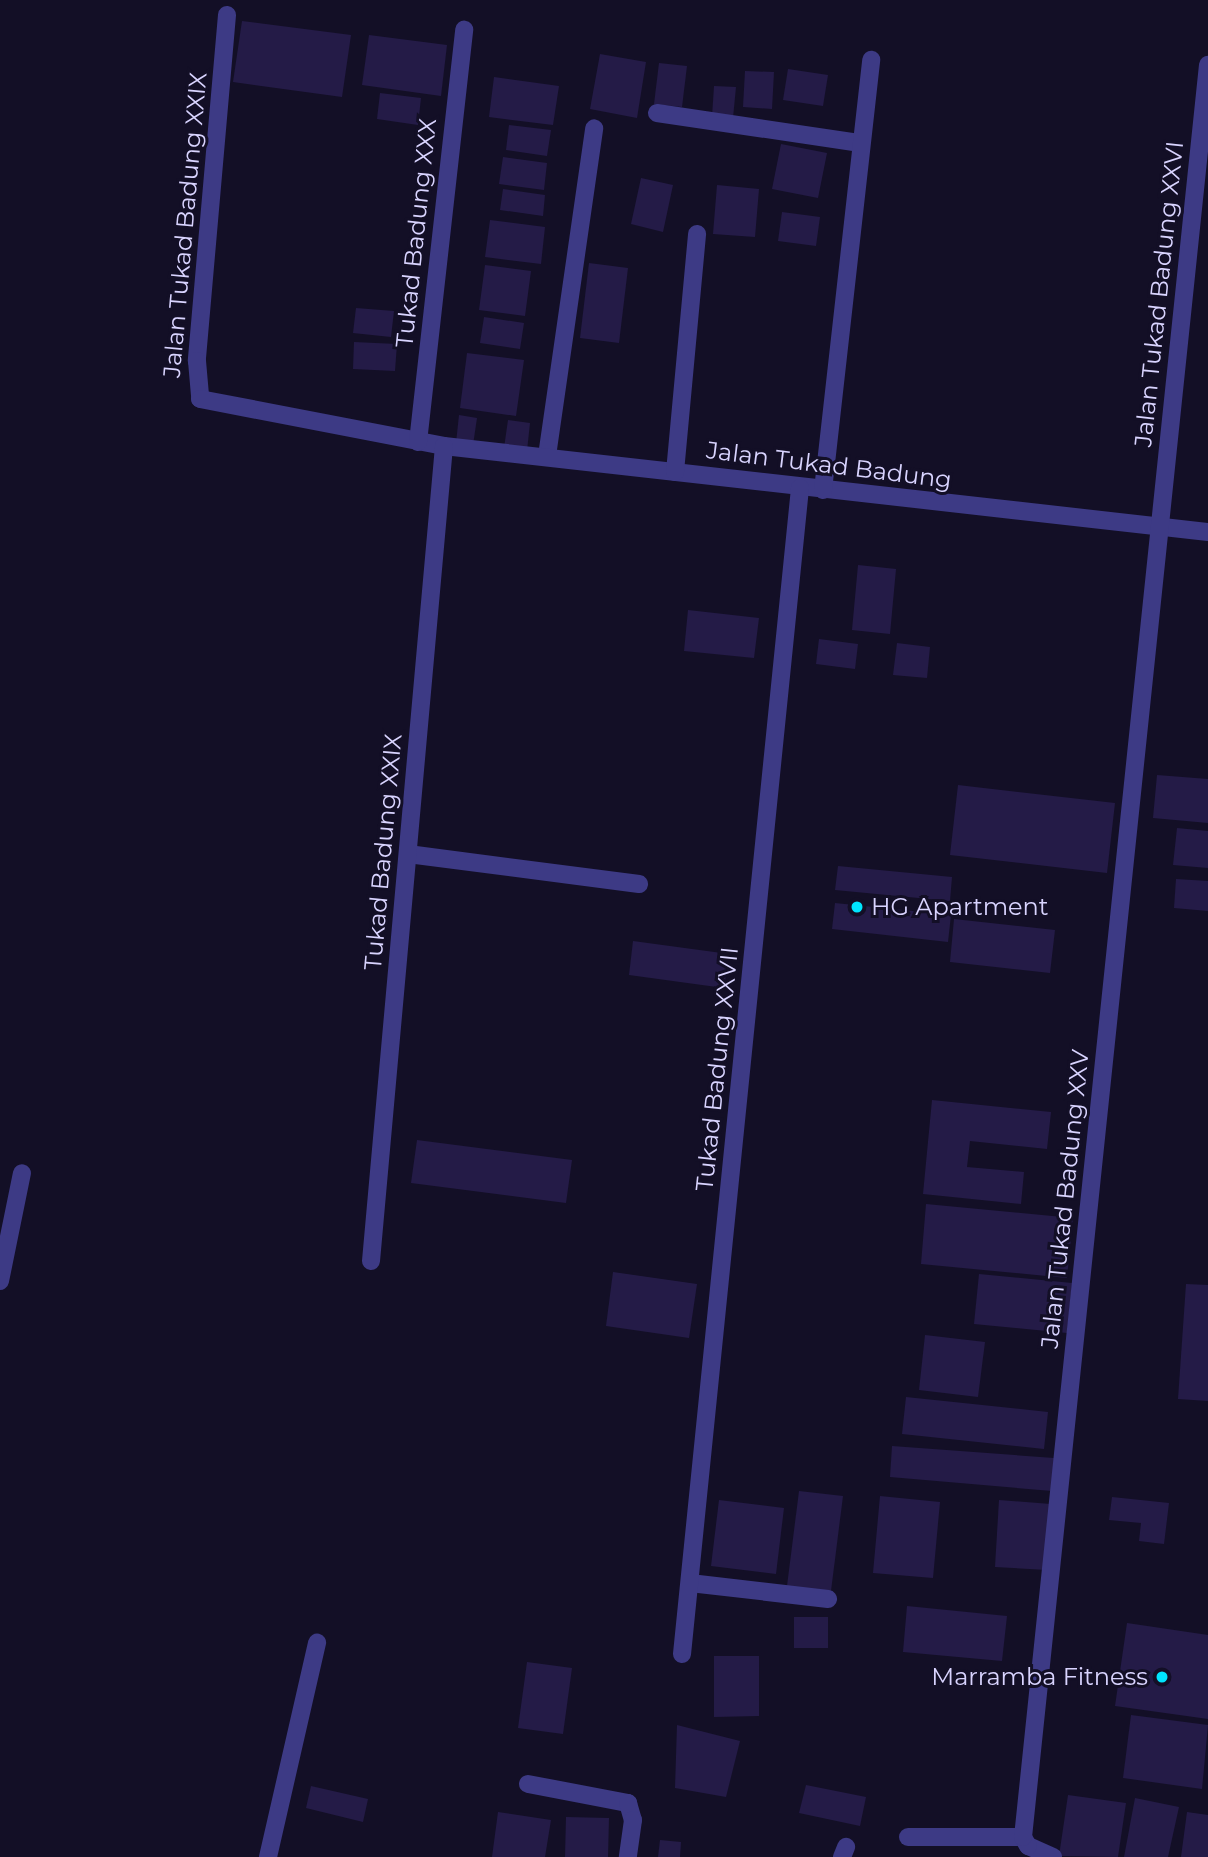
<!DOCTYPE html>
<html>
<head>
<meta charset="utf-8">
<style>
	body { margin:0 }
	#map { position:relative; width:1208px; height:1857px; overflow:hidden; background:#130f26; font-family:Montserrat,sans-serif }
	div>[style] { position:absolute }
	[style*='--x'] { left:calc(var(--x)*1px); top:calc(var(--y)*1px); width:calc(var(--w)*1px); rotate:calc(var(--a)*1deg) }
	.building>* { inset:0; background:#241b47 }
	.service>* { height:18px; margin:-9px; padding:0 9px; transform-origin:9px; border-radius:9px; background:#3d3a85 }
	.minor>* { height:18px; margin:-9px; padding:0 9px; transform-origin:9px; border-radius:9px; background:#3d3a85 }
	.dots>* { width:19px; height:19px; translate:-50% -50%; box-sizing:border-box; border:4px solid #130f26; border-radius:50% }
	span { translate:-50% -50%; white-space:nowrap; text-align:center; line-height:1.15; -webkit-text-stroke:6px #130f26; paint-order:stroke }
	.street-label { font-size:24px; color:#d9d4ff }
	.poi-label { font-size:24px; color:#d9d4ff }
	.left { translate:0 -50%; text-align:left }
	.right { translate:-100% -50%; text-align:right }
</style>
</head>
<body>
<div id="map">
	<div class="building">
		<i style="clip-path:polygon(242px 21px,351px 35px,342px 97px,233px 82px)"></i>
		<i style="clip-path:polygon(369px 35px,447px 45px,441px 96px,362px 85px)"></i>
		<i style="clip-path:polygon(600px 54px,646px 62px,637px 118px,590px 109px)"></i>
		<i style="clip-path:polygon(659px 63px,687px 66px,682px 107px,654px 104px)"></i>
		<i style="clip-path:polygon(788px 69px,828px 75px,823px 106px,783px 100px)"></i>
		<i style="clip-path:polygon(745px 71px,774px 72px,772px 109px,743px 107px)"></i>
		<i style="clip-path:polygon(494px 77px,559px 86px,553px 125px,489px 117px)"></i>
		<i style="clip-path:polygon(714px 86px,736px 87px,733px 118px,712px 117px)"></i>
		<i style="clip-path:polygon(380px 93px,421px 98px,418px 125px,377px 119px)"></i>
		<i style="clip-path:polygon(509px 125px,551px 130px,547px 156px,506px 150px)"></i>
		<i style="clip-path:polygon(781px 144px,827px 153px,818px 198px,772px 189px)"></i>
		<i style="clip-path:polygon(503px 157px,547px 163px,544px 190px,499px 184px)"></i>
		<i style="clip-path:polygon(641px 178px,673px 185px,663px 232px,631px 224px)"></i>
		<i style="clip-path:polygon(717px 185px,759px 189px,755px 237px,713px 234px)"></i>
		<i style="clip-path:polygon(503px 189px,545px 195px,543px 216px,500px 210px)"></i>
		<i style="clip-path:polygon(782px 212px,820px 217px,816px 246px,778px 241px)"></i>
		<i style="clip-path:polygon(490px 220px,545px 227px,541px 264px,485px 257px)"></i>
		<i style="clip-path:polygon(589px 263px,628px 268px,619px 343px,580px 338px)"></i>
		<i style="clip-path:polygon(485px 265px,531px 271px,525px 316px,479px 310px)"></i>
		<i style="clip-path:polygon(356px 308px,394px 311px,391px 337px,353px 333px)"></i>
		<i style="clip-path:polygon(484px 317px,524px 323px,520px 349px,480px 343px)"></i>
		<i style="clip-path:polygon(354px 342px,397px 344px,395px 371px,353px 369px)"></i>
		<i style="clip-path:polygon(467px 353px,524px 360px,516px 416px,460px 408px)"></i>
		<i style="clip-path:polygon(459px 415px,477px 418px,473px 445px,456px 443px)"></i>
		<i style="clip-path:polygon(508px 420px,530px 423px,527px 451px,504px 448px)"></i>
		<i style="clip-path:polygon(858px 565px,896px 569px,890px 634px,852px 630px)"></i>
		<i style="clip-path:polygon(688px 610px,759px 618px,754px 658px,684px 651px)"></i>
		<i style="clip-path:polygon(819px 639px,858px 644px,855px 669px,816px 664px)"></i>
		<i style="clip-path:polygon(897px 643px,930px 647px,927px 678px,893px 675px)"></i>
		<i style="clip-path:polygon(1157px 775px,1208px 779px,1208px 823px,1153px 818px)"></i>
		<i style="clip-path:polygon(958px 785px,1115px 803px,1107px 873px,950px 855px)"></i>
		<i style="clip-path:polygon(1177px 828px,1208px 831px,1208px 868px,1173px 865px)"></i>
		<i style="clip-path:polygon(838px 866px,952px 877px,950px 901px,835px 890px)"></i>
		<i style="clip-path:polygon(1176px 879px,1208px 881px,1208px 911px,1174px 908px)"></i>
		<i style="clip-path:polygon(835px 903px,951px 915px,948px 942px,832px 929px)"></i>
		<i style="clip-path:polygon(954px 919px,1055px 930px,1050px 973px,950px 962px)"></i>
		<i style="clip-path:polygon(633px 941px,729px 954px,724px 988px,629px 975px)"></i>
		<i style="clip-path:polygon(932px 1100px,1051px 1112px,1047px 1149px,970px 1141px,967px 1167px,1024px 1172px,1021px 1204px,923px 1194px)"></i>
		<i style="clip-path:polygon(417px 1140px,572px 1160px,566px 1203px,411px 1183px)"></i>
		<i style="clip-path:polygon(926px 1204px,1073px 1218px,1067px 1278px,921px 1264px)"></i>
		<i style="clip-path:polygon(613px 1272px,697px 1284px,689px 1338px,606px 1326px)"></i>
		<i style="clip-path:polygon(979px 1274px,1072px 1283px,1067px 1333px,974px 1324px)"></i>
		<i style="clip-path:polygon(1186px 1284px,1208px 1285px,1208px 1401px,1178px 1399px)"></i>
		<i style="clip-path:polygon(925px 1335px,985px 1342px,978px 1397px,919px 1390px)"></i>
		<i style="clip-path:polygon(906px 1397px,1048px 1412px,1044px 1449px,902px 1434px)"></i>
		<i style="clip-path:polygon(892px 1446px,1054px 1458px,1052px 1491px,890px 1477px)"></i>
		<i style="clip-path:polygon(799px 1491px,843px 1496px,831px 1591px,787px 1586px)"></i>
		<i style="clip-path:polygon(880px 1496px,940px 1502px,933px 1578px,873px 1573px)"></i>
		<i style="clip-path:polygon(1112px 1497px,1169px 1503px,1164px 1544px,1139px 1541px,1141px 1523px,1109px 1520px)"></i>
		<i style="clip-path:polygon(719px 1500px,784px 1508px,776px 1574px,711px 1566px)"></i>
		<i style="clip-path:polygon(999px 1500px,1051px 1504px,1047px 1570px,995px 1567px)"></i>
		<i style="clip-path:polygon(907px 1606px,1007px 1616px,1002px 1661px,903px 1652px)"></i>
		<i style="clip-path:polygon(794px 1617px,828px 1617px,828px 1648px,794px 1648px)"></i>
		<i style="clip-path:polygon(1127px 1623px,1208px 1635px,1208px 1719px,1115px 1706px)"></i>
		<i style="clip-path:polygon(714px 1656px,759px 1656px,759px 1716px,714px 1717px)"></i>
		<i style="clip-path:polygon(527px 1662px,572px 1668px,563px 1734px,518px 1728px)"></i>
		<i style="clip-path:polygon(1131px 1715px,1208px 1725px,1202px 1789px,1123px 1778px)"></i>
		<i style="clip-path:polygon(677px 1725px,740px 1741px,726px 1797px,675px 1788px)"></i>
		<i style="clip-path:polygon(806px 1785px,866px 1797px,860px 1826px,799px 1813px)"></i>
		<i style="clip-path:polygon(311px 1786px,368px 1799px,363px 1822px,306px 1808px)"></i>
		<i style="clip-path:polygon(1068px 1795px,1126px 1803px,1118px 1857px,1059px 1856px)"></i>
		<i style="clip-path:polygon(1135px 1798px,1179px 1807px,1168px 1857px,1124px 1857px)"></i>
		<i style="clip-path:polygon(498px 1812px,551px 1820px,545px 1857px,492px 1857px)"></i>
		<i style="clip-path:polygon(1187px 1812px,1208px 1815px,1208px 1857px,1181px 1857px)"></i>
		<i style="clip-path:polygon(566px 1817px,609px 1818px,608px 1857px,565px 1857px)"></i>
		<i style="clip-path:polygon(660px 1840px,681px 1842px,680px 1857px,658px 1857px)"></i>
	</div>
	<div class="service">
		<i style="--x:547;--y:456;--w:331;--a:-81.8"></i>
		<i style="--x:908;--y:1837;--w:115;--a:0"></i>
	</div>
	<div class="minor">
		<i style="--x:227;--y:15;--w:347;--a:95"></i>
		<i style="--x:197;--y:361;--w:38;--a:85"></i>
		<i style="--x:200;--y:399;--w:248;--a:10.9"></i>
		<i style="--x:444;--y:446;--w:769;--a:6.42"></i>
		<i style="--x:657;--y:113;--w:204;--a:8.4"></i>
		<i style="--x:418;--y:442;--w:415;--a:-83.6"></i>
		<i style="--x:675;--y:472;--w:239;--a:-84.7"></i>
		<i style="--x:823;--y:490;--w:433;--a:-83.6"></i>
		<i style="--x:408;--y:854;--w:233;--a:7.4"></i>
		<i style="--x:371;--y:1261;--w:818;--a:-84.88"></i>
		<i style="--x:0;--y:1281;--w:110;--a:-78.5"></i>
		<i style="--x:690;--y:1583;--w:139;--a:6.6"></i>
		<i style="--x:682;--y:1654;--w:1172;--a:-84.22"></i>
		<i style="--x:528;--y:1784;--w:102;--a:10.8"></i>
		<i style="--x:628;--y:1803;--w:18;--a:74"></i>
		<i style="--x:633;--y:1820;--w:37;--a:98"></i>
		<i style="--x:268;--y:1857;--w:220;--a:-77.1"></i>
		<i style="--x:842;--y:1857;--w:11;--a:-68"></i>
		<i style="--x:1053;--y:1857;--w:27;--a:-156"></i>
		<i style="--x:1028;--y:1846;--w:10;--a:-119"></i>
		<i style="--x:1023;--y:1837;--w:1782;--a:-84.04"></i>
	</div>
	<div class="dots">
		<i style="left:857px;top:907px;background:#00e5ff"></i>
		<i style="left:1162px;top:1677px;background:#00e5ff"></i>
	</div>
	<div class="street-label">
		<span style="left:185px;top:225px;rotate:-85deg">Jalan Tukad Badung XXIX</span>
		<span style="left:416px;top:233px;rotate:-84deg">Tukad Badung XXX</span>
		<span style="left:1159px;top:294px;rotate:-84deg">Jalan Tukad Badung XXVI</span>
		<span style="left:829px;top:465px;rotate:7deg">Jalan Tukad Badung</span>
		<span style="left:383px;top:852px;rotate:-85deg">Tukad Badung XXIX</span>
		<span style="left:717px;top:1069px;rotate:-84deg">Tukad Badung XXVII</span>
		<span style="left:1065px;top:1199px;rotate:-84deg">Jalan Tukad Badung XXV</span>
	</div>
	<div class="poi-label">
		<span class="left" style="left:871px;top:907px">HG Apartment</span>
		<span class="right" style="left:1148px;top:1677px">Marramba Fitness</span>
	</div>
</div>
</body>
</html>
